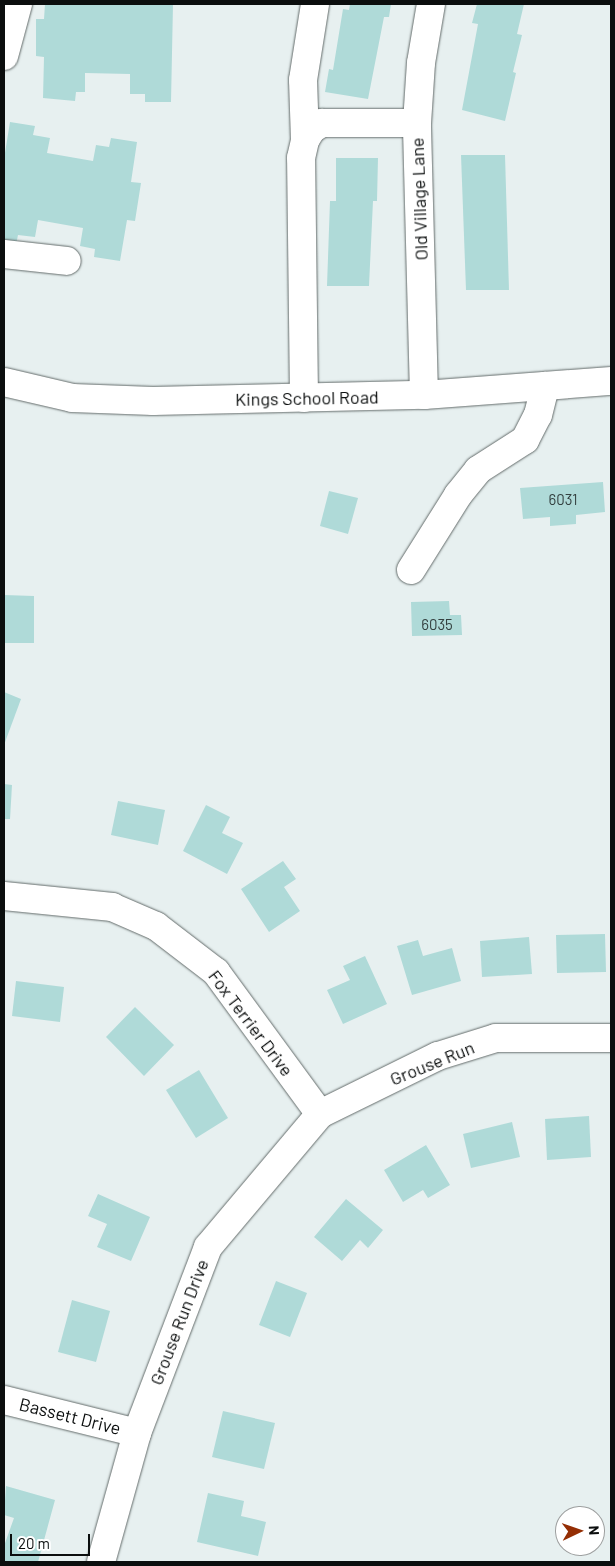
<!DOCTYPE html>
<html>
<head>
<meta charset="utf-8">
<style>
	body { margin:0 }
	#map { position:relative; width:615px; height:1566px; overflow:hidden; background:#e7f0f0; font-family:Barlow,sans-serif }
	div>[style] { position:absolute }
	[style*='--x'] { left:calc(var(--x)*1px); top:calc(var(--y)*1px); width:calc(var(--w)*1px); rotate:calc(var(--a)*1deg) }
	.building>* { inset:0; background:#afdad8 }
	.roads { filter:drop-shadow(0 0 1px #646c6b) drop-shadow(0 0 1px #646c6b) }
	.minor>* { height:28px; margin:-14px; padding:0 14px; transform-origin:14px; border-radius:14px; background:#fff }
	span { translate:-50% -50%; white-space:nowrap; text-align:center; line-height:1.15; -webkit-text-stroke:5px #fff; paint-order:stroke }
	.number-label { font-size:15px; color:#344140 }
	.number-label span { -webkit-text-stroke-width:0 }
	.street-label { font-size:18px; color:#0b0e0e }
	.frame { position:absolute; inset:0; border:5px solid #0b0e0e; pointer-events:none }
	.north { position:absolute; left:555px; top:1506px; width:50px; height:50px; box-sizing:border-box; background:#fff; border:1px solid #9d9f9f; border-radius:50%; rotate:87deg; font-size:14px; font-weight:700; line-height:20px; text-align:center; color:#0b0e0e }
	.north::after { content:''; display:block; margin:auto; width:18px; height:22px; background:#942e04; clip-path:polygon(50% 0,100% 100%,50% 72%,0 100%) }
	.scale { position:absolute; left:10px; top:1534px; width:80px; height:22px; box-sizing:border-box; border:2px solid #0b0e0e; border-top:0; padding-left:6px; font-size:15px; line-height:18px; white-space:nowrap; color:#0b0e0e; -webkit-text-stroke:4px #fff; paint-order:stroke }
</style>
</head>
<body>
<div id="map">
	<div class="building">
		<i style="clip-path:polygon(45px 4px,173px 4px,171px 102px,145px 102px,145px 94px,130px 94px,130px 74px,85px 73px,85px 92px,76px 92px,75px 101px,43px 98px,44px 57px,36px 56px,36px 19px,44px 19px)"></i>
		<i style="clip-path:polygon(350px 4px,391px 4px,389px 17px,384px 17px,368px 99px,325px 92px,329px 69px,333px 70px,343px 9px,349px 10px)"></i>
		<i style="clip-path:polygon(477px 4px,524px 4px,517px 34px,522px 35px,513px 72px,516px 73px,505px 121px,462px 110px,478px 24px,472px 23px)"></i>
		<i style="clip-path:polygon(10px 122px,35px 126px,33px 135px,50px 138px,47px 153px,93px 161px,96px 145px,109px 147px,111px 138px,137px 142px,131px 182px,141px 183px,135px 221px,127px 220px,120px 261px,94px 257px,95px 249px,80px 246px,83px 228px,38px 220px,35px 237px,18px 235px,16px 245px,4px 243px,4px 159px)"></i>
		<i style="clip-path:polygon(461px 155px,505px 155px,509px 290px,466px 290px)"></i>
		<i style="clip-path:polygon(336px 158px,378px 158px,377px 201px,373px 201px,369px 286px,327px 286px,330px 201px,336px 201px)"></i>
		<i style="clip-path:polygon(603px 482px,605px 512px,576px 515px,576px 524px,550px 526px,550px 517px,523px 519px,520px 488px)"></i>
		<i style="clip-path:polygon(329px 491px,358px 498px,348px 534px,320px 526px)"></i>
		<i style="clip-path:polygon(4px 595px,34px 596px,34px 643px,4px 643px)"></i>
		<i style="clip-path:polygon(449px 601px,450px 615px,461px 615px,462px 635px,412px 636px,411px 602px)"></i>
		<i style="clip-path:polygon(4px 692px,21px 699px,4px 745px)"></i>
		<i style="clip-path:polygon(4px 784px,12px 785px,10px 819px,4px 819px)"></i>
		<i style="clip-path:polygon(118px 801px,165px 810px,158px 845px,111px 835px)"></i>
		<i style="clip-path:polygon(206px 805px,230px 817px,222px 833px,243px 843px,227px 874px,183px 851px)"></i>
		<i style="clip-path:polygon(283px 861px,296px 879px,284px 887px,300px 911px,269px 932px,241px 889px)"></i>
		<i style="clip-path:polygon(605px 934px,606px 972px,557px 973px,556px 935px)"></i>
		<i style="clip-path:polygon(529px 937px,532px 974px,482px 977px,480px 941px)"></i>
		<i style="clip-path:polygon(418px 940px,423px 956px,452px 948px,461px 981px,412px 995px,397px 946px)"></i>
		<i style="clip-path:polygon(365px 956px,387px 1004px,343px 1024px,327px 990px,350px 980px,343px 966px)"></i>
		<i style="clip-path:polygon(16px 981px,64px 987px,60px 1022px,12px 1016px)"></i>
		<i style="clip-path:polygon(135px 1007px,174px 1045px,144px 1076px,106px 1037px)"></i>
		<i style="clip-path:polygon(199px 1070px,228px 1118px,196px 1138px,166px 1090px)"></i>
		<i style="clip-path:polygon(589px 1116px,591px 1157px,547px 1160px,545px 1119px)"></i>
		<i style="clip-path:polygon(512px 1122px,520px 1157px,471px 1168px,463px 1134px)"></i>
		<i style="clip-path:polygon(426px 1145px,450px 1185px,428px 1198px,423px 1190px,403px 1202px,384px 1170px)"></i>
		<i style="clip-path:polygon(98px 1194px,150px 1217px,131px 1261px,97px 1247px,107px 1224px,88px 1216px)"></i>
		<i style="clip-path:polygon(346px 1199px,383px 1230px,368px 1248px,360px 1240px,342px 1261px,314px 1237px)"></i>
		<i style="clip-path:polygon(276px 1281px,307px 1293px,290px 1337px,259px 1325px)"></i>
		<i style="clip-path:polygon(72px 1300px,110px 1311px,96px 1362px,58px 1352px)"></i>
		<i style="clip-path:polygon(223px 1411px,275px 1423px,264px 1469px,212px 1457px)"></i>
		<i style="clip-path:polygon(6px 1486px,55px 1500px,38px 1562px,4px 1562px,4px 1546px,14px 1518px,4px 1515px)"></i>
		<i style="clip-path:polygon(208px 1493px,244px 1501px,241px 1516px,266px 1522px,258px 1556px,197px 1542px)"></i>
	</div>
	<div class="roads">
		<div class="minor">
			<i style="--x:4;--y:56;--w:54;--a:-74.9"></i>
			<i style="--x:305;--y:140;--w:60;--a:-91.9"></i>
			<i style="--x:303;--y:80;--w:77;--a:-81"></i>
			<i style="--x:4;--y:254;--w:63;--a:6.3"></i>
			<i style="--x:4;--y:382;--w:70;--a:13.2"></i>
			<i style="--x:72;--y:398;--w:81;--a:2.1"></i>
			<i style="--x:153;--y:401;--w:271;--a:-1.3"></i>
			<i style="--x:424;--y:395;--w:188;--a:-4.3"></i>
			<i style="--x:424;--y:395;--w:272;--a:-91.5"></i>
			<i style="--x:417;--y:123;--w:60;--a:-86.2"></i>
			<i style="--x:421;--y:63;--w:60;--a:-80.4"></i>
			<i style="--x:304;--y:398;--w:240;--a:-90.7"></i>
			<i style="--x:301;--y:158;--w:18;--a:-77"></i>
			<i style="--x:305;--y:140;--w:13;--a:-58"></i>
			<i style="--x:312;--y:129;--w:12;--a:-31"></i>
			<i style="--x:322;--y:123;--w:95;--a:0"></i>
			<i style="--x:411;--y:570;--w:89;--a:-57.9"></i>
			<i style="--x:458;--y:495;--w:32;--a:-51"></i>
			<i style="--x:478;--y:470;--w:56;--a:-32.6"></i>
			<i style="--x:525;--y:440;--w:28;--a:-63"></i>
			<i style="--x:538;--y:415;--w:30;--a:-76"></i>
			<i style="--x:4;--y:896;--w:109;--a:5.8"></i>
			<i style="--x:112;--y:907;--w:48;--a:23.4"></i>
			<i style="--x:156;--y:926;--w:76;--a:37.5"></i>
			<i style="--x:216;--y:972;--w:176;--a:53.8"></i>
			<i style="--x:4;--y:1400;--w:137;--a:13.9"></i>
			<i style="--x:101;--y:1562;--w:134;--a:-74.4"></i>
			<i style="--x:137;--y:1433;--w:199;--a:-69.1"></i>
			<i style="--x:208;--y:1247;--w:174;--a:-49.9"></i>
			<i style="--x:320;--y:1114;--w:131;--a:-26.2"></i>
			<i style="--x:438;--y:1056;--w:61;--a:-17.2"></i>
			<i style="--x:496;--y:1038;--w:115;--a:0"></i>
		</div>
	</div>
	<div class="number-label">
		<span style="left:563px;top:500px">6031</span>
		<span style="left:437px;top:625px">6035</span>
	</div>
	<div class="street-label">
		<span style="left:419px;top:199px;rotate:-92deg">Old Village Lane</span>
		<span style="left:307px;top:398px;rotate:-1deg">Kings School Road</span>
		<span style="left:251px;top:1023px;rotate:53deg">Fox Terrier Drive</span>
		<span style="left:432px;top:1063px;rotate:-22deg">Grouse Run</span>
		<span style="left:179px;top:1322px;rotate:-69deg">Grouse Run Drive</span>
		<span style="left:70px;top:1416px;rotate:14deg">Bassett Drive</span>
	</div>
	<div class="frame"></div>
	<div class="north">N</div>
	<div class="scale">20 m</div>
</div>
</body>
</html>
